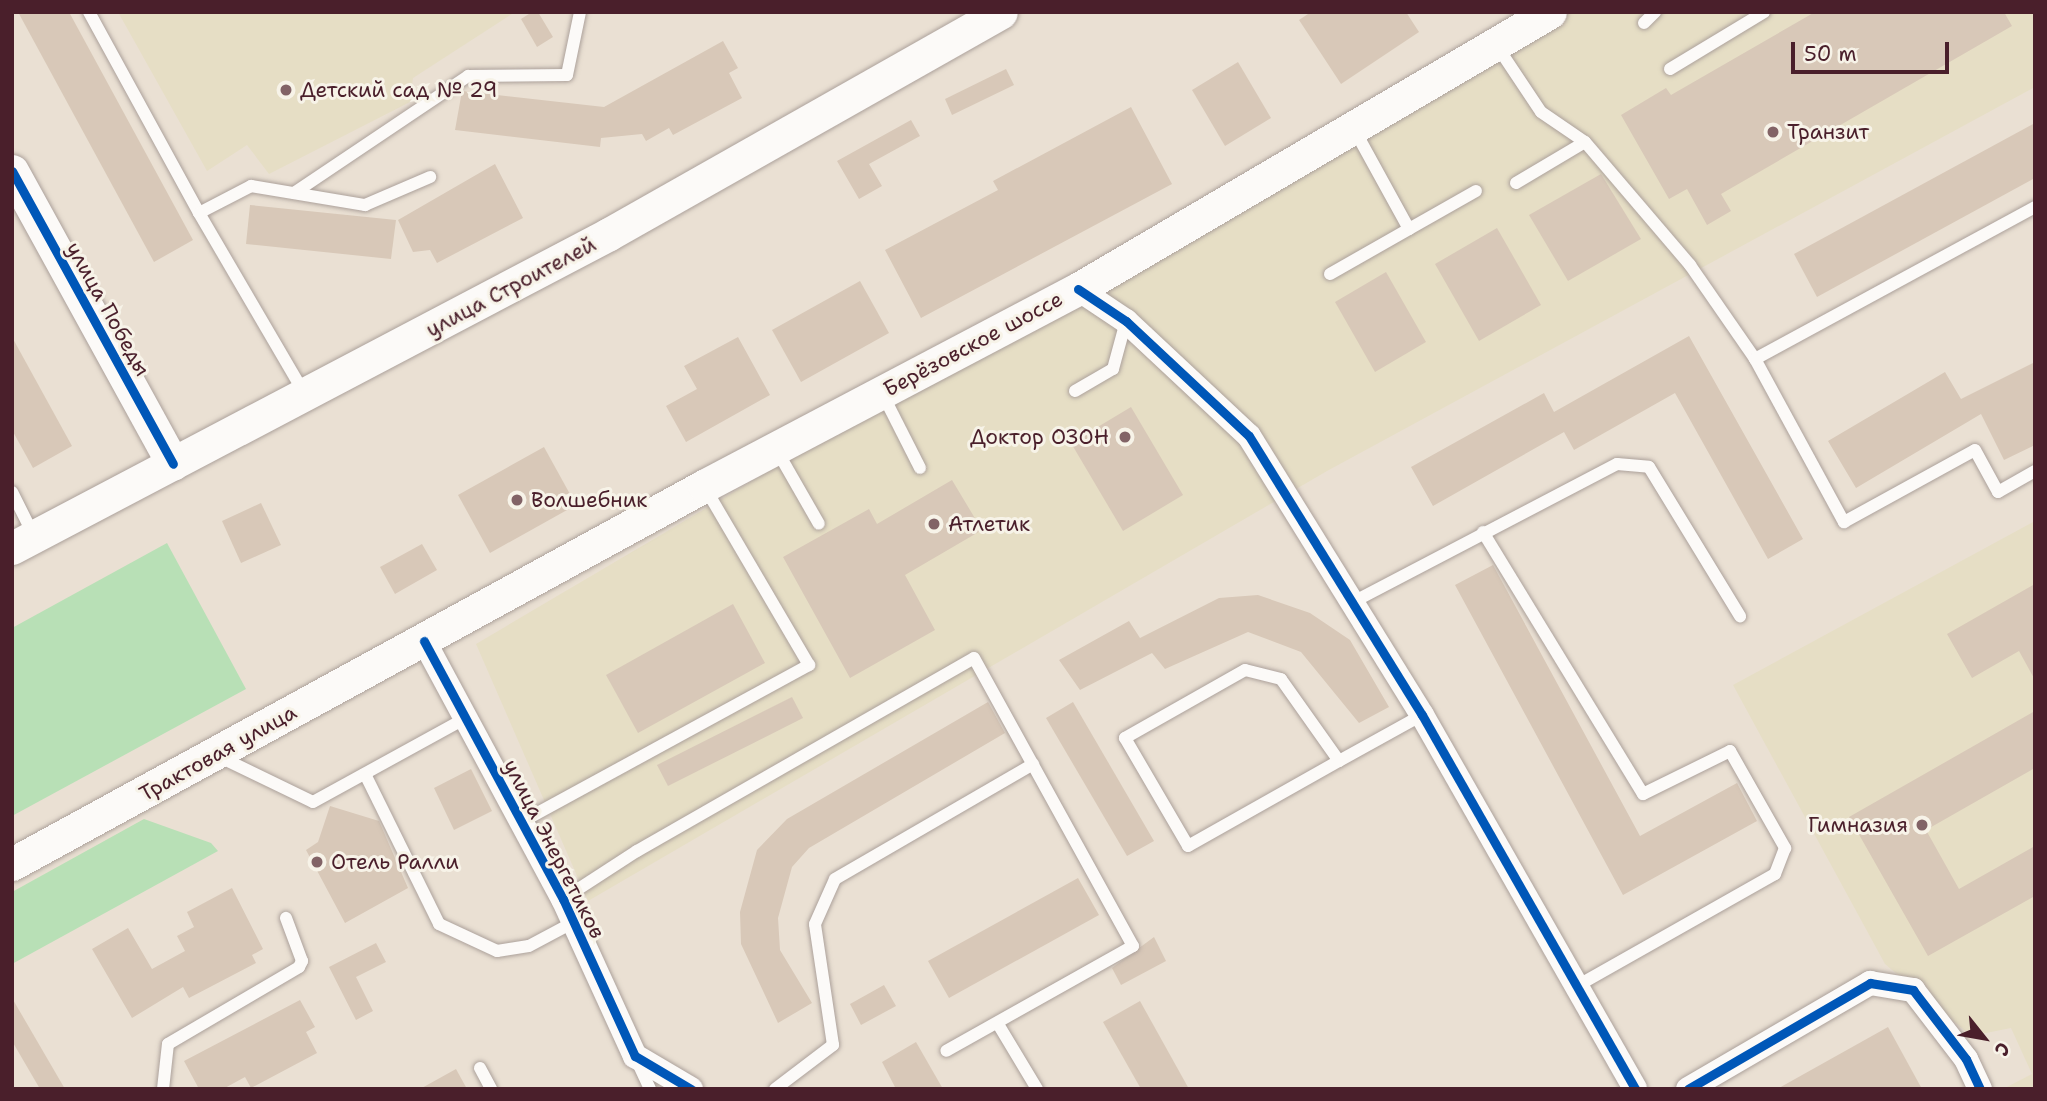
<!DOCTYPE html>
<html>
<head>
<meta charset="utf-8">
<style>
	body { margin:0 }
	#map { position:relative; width:2047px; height:1101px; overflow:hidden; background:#eae0d3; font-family:"Shantell Sans",sans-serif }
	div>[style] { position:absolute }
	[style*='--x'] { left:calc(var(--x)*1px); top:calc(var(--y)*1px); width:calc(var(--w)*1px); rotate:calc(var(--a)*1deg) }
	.built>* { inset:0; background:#e6dec5 }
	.green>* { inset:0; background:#b8e0b6 }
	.building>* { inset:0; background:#d8c8b8 }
	.roads { filter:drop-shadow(0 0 2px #aca19b) drop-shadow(0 0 2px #aca19b) }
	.lane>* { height:12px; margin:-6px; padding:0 6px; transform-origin:6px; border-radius:6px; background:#fcfaf8 }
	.street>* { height:24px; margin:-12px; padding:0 12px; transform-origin:12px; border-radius:12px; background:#fcfaf8 }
	.secondary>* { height:33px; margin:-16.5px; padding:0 16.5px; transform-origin:16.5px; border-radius:16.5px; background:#fcfaf8 }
	.cycleway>* { height:9px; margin:-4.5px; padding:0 4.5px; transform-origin:4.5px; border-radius:4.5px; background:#0057b8 }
	.dots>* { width:19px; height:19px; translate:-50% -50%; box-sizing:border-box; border:4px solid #f7f3e8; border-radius:50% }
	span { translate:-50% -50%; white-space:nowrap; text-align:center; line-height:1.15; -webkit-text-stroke:6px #f7f3e8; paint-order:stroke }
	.poi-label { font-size:21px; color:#4a1f2b }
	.left { translate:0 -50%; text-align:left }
	.right { translate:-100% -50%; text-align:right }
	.street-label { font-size:21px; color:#4a1f2b }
	.frame { position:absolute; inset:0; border:14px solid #4a1f2b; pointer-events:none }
	.north { position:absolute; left:1949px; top:1003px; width:70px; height:70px; -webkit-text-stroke:5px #f7f3e8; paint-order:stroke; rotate:121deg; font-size:19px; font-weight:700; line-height:28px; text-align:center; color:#4a1f2b }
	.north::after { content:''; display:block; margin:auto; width:24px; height:32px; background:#4a1f2b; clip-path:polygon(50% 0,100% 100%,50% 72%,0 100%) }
	.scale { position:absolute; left:1791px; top:42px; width:158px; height:32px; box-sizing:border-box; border:4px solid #4a1f2b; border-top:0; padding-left:9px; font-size:21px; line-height:24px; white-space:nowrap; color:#4a1f2b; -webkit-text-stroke:5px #f7f3e8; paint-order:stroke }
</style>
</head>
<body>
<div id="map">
	<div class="built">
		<i style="clip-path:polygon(118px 12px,515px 12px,413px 78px,410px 102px,269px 174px,247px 145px,207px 171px)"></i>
		<i style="clip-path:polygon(1547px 12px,2035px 12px,2035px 87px,1327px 471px,588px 901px,476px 644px)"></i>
		<i style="clip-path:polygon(2035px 521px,2035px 1089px,2003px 1089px,2032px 1074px,2011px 1028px,1971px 1036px,1885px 964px,1733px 685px)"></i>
	</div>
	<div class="green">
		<i style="clip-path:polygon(167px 543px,246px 689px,12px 816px,12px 628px)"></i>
		<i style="clip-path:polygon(144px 819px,211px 843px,218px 851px,12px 964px,12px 892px)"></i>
	</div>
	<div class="building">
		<i style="clip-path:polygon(18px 12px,69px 12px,193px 240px,154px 262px)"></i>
		<i style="clip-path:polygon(532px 12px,538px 12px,553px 37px,537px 47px,521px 19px)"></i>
		<i style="clip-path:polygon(1311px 12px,1406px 12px,1419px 32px,1341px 84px,1299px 20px)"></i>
		<i style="clip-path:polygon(1815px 12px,2004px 12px,2012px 26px,1721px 194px,1731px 211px,1707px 225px,1687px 189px,1669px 199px,1621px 115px,1666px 88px,1671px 95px)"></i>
		<i style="clip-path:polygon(723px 41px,738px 68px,729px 73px,742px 98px,673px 135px,669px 128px,646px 141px,642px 134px,601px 138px,600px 147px,455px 130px,462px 91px,604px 107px)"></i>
		<i style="clip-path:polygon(1238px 62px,1271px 118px,1225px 146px,1192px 90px)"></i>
		<i style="clip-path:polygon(1006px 69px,1014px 85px,952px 115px,945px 99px)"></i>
		<i style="clip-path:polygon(1131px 107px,1172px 184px,921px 318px,885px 250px,998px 190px,993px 181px)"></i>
		<i style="clip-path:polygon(911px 120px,920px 136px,869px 164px,882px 186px,859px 199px,837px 161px)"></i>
		<i style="clip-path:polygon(2035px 123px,2035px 178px,1817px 297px,1794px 254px)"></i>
		<i style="clip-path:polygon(495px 164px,523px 218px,437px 263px,430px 250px,413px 252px,398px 220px)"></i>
		<i style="clip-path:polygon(1601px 174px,1641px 239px,1568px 281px,1529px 215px)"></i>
		<i style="clip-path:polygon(250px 205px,396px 220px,391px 259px,246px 244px)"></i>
		<i style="clip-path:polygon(1497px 228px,1541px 305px,1479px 341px,1435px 264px)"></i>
		<i style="clip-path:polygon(1386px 272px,1426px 342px,1375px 372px,1335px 302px)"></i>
		<i style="clip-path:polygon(860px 281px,889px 333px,801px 382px,772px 330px)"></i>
		<i style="clip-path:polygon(1689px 336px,1803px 539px,1768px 559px,1675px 393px,1574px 450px,1564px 432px,1433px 506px,1411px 467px,1544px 393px,1554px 412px)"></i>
		<i style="clip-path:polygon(12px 337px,72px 446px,33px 468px,12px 430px)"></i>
		<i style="clip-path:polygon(738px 337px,770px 395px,686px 442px,666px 406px,697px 389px,684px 366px)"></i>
		<i style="clip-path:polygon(2035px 362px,2035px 445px,2004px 460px,1981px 414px,1856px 488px,1828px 441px,1945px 372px,1961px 399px)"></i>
		<i style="clip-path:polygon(1131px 407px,1183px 495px,1123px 531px,1071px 443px)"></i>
		<i style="clip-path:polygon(544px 447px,576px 505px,490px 553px,458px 495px)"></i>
		<i style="clip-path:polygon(952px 480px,982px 530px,905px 575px,935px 630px,850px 678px,783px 557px,869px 509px,877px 524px)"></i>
		<i style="clip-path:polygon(261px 503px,281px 545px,241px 563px,222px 521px)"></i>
		<i style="clip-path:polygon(422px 544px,437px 570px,395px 594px,380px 567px)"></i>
		<i style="clip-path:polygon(1493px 565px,1640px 836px,1737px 783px,1757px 821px,1623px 895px,1455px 585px)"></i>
		<i style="clip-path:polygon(2035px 584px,2035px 680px,2019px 651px,1972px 678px,1947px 634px)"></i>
		<i style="clip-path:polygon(1258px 595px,1310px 613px,1350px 640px,1389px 707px,1359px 723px,1301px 652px,1248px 632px,1165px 669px,1152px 653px,1080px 690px,1059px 660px,1129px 621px,1140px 638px,1219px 598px)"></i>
		<i style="clip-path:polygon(733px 604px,765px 663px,638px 733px,606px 675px)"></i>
		<i style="clip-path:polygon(792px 697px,803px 718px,668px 786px,657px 765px)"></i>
		<i style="clip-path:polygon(988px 702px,1005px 733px,809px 848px,792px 867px,778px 918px,780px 950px,812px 1003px,778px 1023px,741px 944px,740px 912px,757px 850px,787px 819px)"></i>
		<i style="clip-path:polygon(1073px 702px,1154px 841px,1127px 856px,1046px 718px)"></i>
		<i style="clip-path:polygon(2035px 711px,2035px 768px,1926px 830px,1959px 889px,2035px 846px,2035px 896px,1928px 956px,1849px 817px)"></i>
		<i style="clip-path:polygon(471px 769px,492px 811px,454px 830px,434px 788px)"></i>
		<i style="clip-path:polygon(330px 806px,379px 821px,408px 888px,345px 923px,306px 850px,318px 842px)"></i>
		<i style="clip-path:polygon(1078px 878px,1099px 915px,949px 998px,928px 961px)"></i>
		<i style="clip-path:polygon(232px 888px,263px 949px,252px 955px,256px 963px,189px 998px,183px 987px,132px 1018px,92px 949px,128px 928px,152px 969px,185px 951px,177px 936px,194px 927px,187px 912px)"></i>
		<i style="clip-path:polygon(1154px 937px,1166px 961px,1121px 985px,1112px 968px)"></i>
		<i style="clip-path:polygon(376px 943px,386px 962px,356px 977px,373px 1011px,356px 1020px,329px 967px)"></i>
		<i style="clip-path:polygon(884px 985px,896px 1006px,861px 1025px,850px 1004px)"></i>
		<i style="clip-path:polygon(12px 998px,65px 1089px,40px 1089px,12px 1041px)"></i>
		<i style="clip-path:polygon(300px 1000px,315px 1027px,306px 1032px,317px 1053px,251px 1088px,245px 1077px,223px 1089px,199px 1089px,184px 1061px)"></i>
		<i style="clip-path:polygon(1140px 1001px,1189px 1089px,1141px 1089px,1103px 1022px)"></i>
		<i style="clip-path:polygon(1888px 1027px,1922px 1089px,1777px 1089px)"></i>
		<i style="clip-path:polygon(916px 1042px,943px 1089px,896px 1089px,882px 1062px)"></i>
		<i style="clip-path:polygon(456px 1069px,467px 1089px,420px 1089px)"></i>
	</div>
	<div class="roads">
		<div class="lane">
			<i style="--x:89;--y:12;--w:229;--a:61.3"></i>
			<i style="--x:199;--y:213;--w:59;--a:-27.4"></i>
			<i style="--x:251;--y:186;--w:116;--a:9.5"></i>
			<i style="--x:365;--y:205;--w:71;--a:-23.3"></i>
			<i style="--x:1644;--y:23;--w:16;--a:-45"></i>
			<i style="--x:1497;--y:46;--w:79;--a:56.3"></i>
			<i style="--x:1541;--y:112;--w:53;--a:34.3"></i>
			<i style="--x:1585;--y:142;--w:162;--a:49.5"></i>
			<i style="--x:1690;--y:265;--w:114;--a:55.3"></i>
			<i style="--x:1755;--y:359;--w:186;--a:61.4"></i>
			<i style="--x:1844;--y:522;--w:149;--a:-28.8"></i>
			<i style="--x:1975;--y:450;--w:48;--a:61.3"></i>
			<i style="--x:1998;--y:492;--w:43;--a:-29.6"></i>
			<i style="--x:1670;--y:69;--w:110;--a:-31.2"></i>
			<i style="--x:1354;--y:129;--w:114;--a:61.2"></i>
			<i style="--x:1409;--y:229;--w:77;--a:-29.6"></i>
			<i style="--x:1516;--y:183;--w:80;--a:-30.7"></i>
			<i style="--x:294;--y:193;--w:210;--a:-33.9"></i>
			<i style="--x:468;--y:76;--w:99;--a:-0.6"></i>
			<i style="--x:567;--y:75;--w:64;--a:-78.3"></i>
			<i style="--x:199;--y:213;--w:208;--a:59.7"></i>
			<i style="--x:1330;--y:274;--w:91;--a:-29.7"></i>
			<i style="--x:1755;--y:359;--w:319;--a:-28.5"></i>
			<i style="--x:1075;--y:391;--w:44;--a:-30.1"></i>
			<i style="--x:1113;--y:369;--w:50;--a:-74.8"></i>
			<i style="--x:882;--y:393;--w:84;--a:63.1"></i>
			<i style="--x:776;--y:449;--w:86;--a:60.2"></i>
			<i style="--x:12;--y:492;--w:49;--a:63.4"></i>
			<i style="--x:1483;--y:532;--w:307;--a:58.6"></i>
			<i style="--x:1643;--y:794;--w:97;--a:-26.3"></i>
			<i style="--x:1730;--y:751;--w:112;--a:60.4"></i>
			<i style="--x:1785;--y:848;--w:28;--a:111"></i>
			<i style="--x:1775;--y:874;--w:225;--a:150.5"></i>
			<i style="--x:1353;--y:602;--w:298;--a:-27.6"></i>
			<i style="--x:1617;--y:464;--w:32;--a:5"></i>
			<i style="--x:1649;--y:467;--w:175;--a:58.6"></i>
			<i style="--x:220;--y:757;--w:103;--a:25.8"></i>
			<i style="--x:313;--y:802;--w:175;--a:-28.8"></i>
			<i style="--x:1339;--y:761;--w:100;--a:-125.3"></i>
			<i style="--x:1281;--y:679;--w:37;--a:-166"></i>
			<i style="--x:1245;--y:670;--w:138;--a:150.5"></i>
			<i style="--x:1125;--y:738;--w:125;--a:59.7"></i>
			<i style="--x:1188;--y:846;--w:173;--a:-29.4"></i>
			<i style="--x:1339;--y:761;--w:95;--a:-29"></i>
			<i style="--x:365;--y:774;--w:167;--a:63.7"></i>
			<i style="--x:439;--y:924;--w:64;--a:25"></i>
			<i style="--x:497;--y:951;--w:32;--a:-9"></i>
			<i style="--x:529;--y:946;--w:51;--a:-28.1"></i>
			<i style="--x:523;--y:821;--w:326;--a:-28.6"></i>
			<i style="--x:809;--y:665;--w:205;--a:-120.4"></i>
			<i style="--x:563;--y:899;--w:88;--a:-33"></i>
			<i style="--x:637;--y:851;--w:388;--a:-29.8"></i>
			<i style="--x:974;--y:658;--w:329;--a:61.1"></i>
			<i style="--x:1133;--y:946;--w:214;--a:150.7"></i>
			<i style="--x:998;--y:1024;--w:76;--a:59"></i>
			<i style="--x:637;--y:1061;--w:31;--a:65"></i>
			<i style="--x:480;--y:1068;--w:24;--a:62"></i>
			<i style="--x:163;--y:1089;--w:45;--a:-83.7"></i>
			<i style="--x:168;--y:1044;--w:152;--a:-30.4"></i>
			<i style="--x:299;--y:967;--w:7;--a:-63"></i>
			<i style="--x:302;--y:961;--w:46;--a:-110.4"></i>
			<i style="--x:775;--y:1089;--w:73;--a:-37.2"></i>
			<i style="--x:833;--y:1045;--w:122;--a:-98.5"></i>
			<i style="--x:815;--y:924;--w:49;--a:-66"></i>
			<i style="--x:835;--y:879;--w:229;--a:-30.1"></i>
		</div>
		<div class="street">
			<i style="--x:1078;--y:289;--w:58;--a:33.7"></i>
			<i style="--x:1126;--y:321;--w:168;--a:43.1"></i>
			<i style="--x:1249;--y:436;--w:328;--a:58.2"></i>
			<i style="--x:1422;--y:715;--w:430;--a:60.3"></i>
			<i style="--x:424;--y:641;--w:293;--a:61.7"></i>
			<i style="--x:563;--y:899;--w:173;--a:65.4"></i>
			<i style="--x:635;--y:1056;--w:65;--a:30.5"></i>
			<i style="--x:1688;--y:1089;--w:211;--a:-30.2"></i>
			<i style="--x:1870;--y:983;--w:44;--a:9.2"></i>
			<i style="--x:1913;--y:990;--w:87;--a:52.5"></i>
			<i style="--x:1966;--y:1059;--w:33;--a:65"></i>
		</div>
		<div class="secondary">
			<i style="--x:12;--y:171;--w:334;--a:61.2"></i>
			<i style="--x:12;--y:548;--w:675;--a:-27.74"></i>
			<i style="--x:609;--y:234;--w:450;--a:-29.5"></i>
			<i style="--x:12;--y:864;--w:789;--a:-28.65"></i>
			<i style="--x:704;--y:486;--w:423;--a:-27.8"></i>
			<i style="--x:1078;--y:289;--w:547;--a:-30.41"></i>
		</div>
	</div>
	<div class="cycleway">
		<i style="--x:12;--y:171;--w:334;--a:61.2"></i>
		<i style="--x:1078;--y:289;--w:58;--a:33.7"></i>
		<i style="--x:1126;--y:321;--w:168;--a:43.1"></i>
		<i style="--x:1249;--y:436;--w:328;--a:58.2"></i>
		<i style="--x:1422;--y:715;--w:430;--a:60.3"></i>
		<i style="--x:424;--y:641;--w:293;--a:61.7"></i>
		<i style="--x:563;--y:899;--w:173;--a:65.4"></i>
		<i style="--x:635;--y:1056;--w:65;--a:30.5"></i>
		<i style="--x:1688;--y:1089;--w:211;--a:-30.2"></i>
		<i style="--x:1870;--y:983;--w:44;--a:9.2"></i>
		<i style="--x:1913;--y:990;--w:87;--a:52.5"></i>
		<i style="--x:1966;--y:1059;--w:33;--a:65"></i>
	</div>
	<div class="dots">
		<i style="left:286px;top:90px;background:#826366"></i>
		<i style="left:1773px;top:132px;background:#826366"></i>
		<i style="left:1125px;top:437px;background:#826366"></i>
		<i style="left:517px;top:500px;background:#826366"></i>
		<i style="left:934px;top:524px;background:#826366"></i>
		<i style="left:1922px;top:825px;background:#826366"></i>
		<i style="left:317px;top:862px;background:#826366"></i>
	</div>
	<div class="poi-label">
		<span class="left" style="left:300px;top:90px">Детский сад № 29</span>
		<span class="left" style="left:1787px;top:132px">Транзит</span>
		<span class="right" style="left:1109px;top:437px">Доктор ОЗОН</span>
		<span class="left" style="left:531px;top:500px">Волшебник</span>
		<span class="left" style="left:948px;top:524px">Атлетик</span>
		<span class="right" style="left:1908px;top:825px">Гимназия</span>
		<span class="left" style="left:331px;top:862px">Отель Ралли</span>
	</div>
	<div class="street-label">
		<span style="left:511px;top:287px;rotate:-28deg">улица Строителей</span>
		<span style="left:108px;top:309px;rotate:61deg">улица Победы</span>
		<span style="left:973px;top:344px;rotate:-28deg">Берёзовское шоссе</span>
		<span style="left:218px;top:753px;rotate:-29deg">Трактовая улица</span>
		<span style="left:554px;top:849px;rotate:63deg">улица Энергетиков</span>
	</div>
	<div class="frame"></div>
	<div class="north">С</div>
	<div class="scale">50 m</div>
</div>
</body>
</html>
